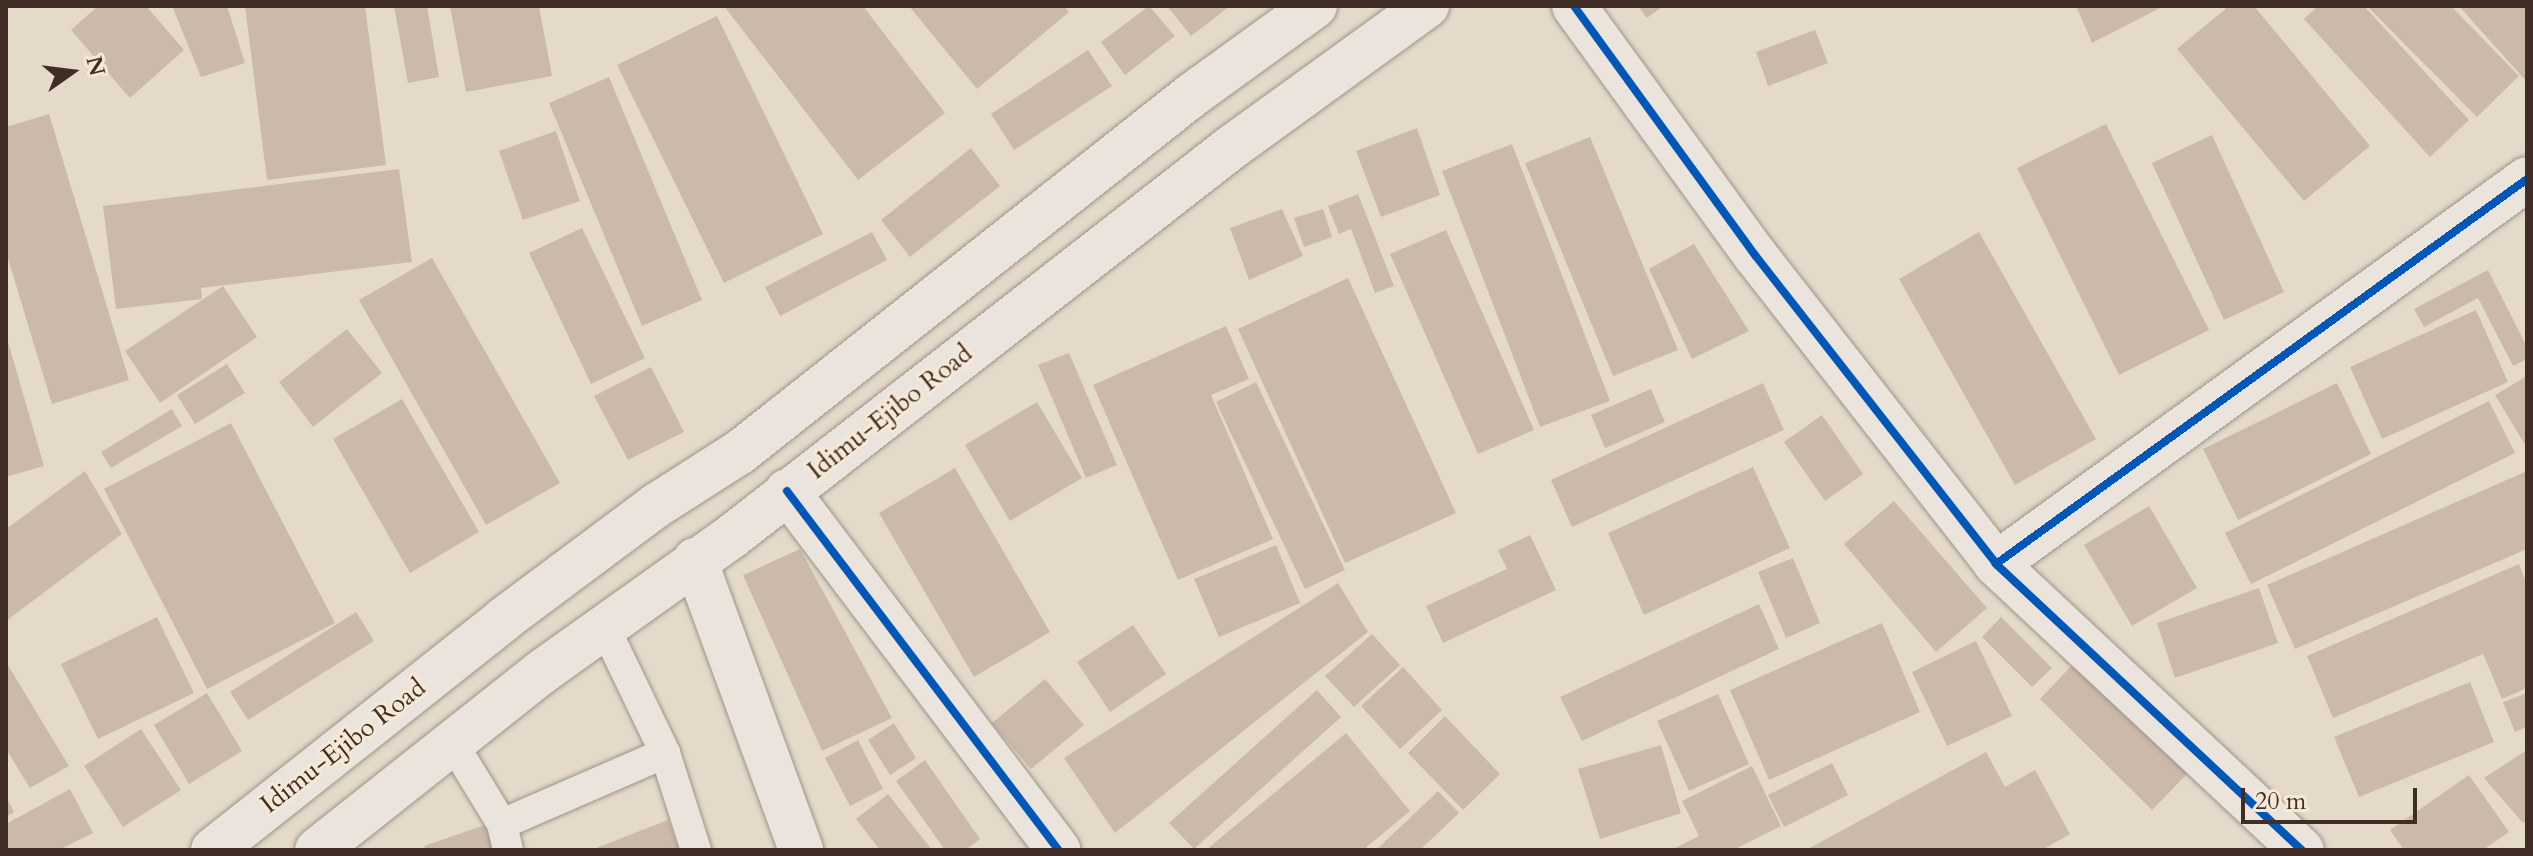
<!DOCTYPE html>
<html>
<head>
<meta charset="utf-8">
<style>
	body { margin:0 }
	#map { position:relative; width:2533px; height:856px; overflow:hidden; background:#e5dac9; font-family:Cardo,serif }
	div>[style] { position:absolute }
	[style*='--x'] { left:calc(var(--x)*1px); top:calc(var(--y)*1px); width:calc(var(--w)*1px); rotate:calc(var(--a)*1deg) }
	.building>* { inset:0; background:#cbbaaa }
	.roads { filter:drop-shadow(0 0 2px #9c948a) drop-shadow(0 0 2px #9c948a) }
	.service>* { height:30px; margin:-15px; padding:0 15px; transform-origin:15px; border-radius:15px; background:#eae4dc }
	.minor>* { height:44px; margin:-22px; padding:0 22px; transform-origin:22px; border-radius:22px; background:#eae4dc }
	.secondary>* { height:44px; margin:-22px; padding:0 22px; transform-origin:22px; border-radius:22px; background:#eae4dc }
	.cycleway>* { height:8px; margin:-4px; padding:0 4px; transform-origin:4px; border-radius:4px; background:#0057b8 }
	span { translate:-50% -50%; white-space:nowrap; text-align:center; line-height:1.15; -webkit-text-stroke:6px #f5e9d5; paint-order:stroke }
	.street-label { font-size:26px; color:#3f2d26 }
	.frame { position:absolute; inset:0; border:8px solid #3f2d26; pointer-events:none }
	.north { position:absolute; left:32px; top:32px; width:80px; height:80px; -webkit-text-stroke:6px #f5e9d5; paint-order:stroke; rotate:76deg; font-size:22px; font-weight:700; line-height:32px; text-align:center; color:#3f2d26 }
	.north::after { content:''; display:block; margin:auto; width:28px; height:36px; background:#3f2d26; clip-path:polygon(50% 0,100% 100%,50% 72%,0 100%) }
	.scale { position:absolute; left:2241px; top:788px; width:176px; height:36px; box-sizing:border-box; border:4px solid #3f2d26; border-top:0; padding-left:10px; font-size:24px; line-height:28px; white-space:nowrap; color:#3f2d26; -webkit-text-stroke:6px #f5e9d5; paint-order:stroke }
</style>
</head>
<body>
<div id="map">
	<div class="building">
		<i style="clip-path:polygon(98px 6px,146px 6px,184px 50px,130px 98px,71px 30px)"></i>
		<i style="clip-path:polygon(172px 6px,227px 6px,245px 63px,201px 77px)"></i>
		<i style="clip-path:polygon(245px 6px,365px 6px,386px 165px,267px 180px)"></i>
		<i style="clip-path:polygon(394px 6px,427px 6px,439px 77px,408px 83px)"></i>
		<i style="clip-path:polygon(450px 6px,539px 6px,552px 76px,466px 92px)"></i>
		<i style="clip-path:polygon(724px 6px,863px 6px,945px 113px,858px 180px)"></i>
		<i style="clip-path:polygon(909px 6px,1064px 6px,1069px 12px,977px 89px)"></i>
		<i style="clip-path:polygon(1149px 6px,1175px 36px,1125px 75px,1101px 42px)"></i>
		<i style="clip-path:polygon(1167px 6px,1230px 6px,1191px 36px)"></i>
		<i style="clip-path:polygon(1638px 6px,1663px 6px,1647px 18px)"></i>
		<i style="clip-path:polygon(2076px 6px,2164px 6px,2092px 43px)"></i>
		<i style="clip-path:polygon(2229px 6px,2254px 6px,2370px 146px,2304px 201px,2177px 49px)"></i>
		<i style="clip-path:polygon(2318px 6px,2364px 6px,2469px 120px,2430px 157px,2304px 19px)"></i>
		<i style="clip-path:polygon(2367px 6px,2451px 6px,2519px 76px,2477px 117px)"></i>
		<i style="clip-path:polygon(2459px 6px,2527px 6px,2527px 82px)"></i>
		<i style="clip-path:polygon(717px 16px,823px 234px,724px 283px,617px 65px)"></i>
		<i style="clip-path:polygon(1815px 30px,1828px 63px,1768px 86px,1756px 52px)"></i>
		<i style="clip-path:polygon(1088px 50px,1112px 86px,1014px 150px,991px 114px)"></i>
		<i style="clip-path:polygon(609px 77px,702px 300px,642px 326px,549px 103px)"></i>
		<i style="clip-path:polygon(49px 114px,129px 380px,52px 404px,6px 252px,6px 127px)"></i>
		<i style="clip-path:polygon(2106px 124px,2209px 330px,2119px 375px,2017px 168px)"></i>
		<i style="clip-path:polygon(1417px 128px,1440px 195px,1381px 217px,1356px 151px)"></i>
		<i style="clip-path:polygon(556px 131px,580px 201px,523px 220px,499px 151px)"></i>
		<i style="clip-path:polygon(2212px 135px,2284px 292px,2224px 320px,2152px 163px)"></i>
		<i style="clip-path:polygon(1590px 137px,1678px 350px,1613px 376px,1525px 163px)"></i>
		<i style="clip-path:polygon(1512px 144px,1610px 401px,1540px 427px,1442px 171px)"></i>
		<i style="clip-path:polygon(971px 148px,1000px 186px,910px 257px,881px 220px)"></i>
		<i style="clip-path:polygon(399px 169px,412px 262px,201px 288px,202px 299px,116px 309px,103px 206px)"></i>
		<i style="clip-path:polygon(1358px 194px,1394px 286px,1375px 293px,1351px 229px,1339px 234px,1328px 206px)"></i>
		<i style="clip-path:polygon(1282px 209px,1303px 256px,1249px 280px,1230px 228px)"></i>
		<i style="clip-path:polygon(1323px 209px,1332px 237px,1304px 247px,1294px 218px)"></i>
		<i style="clip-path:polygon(582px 228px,645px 358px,591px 384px,529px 253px)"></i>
		<i style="clip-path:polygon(1446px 230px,1534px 430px,1478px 454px,1390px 254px)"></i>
		<i style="clip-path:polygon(872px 232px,887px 260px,780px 316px,765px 287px)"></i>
		<i style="clip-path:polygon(1979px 232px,2096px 439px,2015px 485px,1899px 279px)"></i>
		<i style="clip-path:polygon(1694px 244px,1749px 331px,1692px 359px,1649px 269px)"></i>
		<i style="clip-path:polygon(432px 258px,560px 483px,486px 525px,359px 300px)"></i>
		<i style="clip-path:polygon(2488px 270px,2527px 347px,2527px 359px,2513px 366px,2478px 298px,2424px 327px,2414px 309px)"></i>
		<i style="clip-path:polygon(1348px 278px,1456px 513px,1345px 563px,1238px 329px)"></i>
		<i style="clip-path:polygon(223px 286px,257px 337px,160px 403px,125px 351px)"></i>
		<i style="clip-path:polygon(2476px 310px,2508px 382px,2382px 439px,2350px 367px)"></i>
		<i style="clip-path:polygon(1226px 326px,1249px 379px,1211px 395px,1273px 539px,1178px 580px,1093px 385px)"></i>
		<i style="clip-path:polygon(347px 329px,382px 373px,313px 427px,279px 382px)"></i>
		<i style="clip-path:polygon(6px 335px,44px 466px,6px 477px)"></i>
		<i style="clip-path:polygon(1069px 353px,1117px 465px,1086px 478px,1038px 365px)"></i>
		<i style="clip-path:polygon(227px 364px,245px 393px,195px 424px,177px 395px)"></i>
		<i style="clip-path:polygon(651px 367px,684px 432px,628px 460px,594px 396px)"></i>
		<i style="clip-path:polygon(2527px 376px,2527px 448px,2495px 395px)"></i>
		<i style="clip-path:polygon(1256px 382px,1345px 570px,1305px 589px,1216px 402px)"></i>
		<i style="clip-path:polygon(1763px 383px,1784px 430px,1572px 527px,1551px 480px)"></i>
		<i style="clip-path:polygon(2337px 383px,2371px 454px,2238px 520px,2203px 449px)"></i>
		<i style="clip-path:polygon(1651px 389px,1665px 422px,1605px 448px,1591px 415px)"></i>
		<i style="clip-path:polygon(402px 399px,479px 532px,410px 573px,333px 439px)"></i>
		<i style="clip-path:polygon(2489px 401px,2515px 453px,2251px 584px,2225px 533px)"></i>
		<i style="clip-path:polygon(1037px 402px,1082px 478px,1010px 521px,965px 445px)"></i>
		<i style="clip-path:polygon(172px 409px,182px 426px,111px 468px,101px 452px)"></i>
		<i style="clip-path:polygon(1822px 415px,1863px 474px,1825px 501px,1784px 442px)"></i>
		<i style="clip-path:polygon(231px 423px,335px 623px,207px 689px,104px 489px)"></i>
		<i style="clip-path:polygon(1753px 467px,1790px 548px,1644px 615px,1608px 533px)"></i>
		<i style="clip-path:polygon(955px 468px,1050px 632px,974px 677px,879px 513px)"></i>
		<i style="clip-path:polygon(85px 471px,122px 534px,6px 621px,6px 529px)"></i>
		<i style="clip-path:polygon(2527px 471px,2527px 549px,2295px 649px,2267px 585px)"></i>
		<i style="clip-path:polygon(1894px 501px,1987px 608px,1936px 652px,1844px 544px)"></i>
		<i style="clip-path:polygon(2149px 506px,2197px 588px,2132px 626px,2084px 545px)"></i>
		<i style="clip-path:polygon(1530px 535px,1556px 590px,1443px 643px,1426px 606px,1507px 569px,1498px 550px)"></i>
		<i style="clip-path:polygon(1276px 545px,1300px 603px,1219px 637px,1194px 579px)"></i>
		<i style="clip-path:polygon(800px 549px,892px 718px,822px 751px,743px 575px)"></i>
		<i style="clip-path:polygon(1793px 558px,1820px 623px,1786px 638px,1758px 572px)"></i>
		<i style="clip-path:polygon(2519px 564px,2527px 584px,2527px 688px,2502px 699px,2483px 654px,2333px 718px,2307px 656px)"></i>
		<i style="clip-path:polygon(1338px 583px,1368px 632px,1115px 833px,1064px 758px)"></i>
		<i style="clip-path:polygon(2259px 588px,2278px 643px,2175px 678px,2157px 623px)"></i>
		<i style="clip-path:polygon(1759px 604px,1779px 649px,1582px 741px,1560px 697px)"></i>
		<i style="clip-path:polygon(356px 612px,374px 641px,248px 720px,230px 692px)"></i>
		<i style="clip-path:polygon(157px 617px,194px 693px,98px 739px,61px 664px)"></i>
		<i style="clip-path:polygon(2001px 617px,2052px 668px,2032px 687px,1982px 637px)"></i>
		<i style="clip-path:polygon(1882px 623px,1920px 712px,1769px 780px,1730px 690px)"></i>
		<i style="clip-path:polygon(1133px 625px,1166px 674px,1110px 712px,1077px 662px)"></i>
		<i style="clip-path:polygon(1372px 634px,1400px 665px,1354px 707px,1325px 676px)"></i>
		<i style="clip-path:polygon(1976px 641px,2012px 716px,1947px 746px,1912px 672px)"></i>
		<i style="clip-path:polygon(6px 662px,69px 766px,30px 788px,6px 749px)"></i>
		<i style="clip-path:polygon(2075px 662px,2188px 773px,2152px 810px,2040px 699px)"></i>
		<i style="clip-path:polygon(1403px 667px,1442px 710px,1400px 749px,1361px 706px)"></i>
		<i style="clip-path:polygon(1045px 679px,1084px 725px,1031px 769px,992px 723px)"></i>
		<i style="clip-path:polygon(2470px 682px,2494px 742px,2359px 797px,2334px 737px)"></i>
		<i style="clip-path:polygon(1317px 690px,1341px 717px,1194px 849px,1169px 823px)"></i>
		<i style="clip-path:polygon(207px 693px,242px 751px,189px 784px,154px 725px)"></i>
		<i style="clip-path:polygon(2527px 693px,2527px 727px,2515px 732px,2503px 702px)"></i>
		<i style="clip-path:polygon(1718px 694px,1749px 764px,1689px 791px,1657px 721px)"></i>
		<i style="clip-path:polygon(1445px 716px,1500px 774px,1463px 810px,1408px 753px)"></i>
		<i style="clip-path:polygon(894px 723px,916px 758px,890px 775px,868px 740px)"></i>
		<i style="clip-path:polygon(141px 729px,181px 790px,123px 827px,84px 766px)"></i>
		<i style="clip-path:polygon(1346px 733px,1410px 811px,1363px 850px,1206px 850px)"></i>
		<i style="clip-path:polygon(858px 740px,883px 789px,850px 806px,825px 758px)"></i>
		<i style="clip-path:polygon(1661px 745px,1681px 813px,1600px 839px,1578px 769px)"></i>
		<i style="clip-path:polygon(2527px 750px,2527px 820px,2523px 823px,2484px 778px)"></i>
		<i style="clip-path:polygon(1986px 752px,2005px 787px,2035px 770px,2070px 834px,2042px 850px,1806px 850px)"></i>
		<i style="clip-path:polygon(925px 760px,980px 839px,965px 850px,945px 850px,896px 781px)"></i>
		<i style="clip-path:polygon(1832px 763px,1848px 795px,1784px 827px,1768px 795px)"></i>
		<i style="clip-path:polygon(1752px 766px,1781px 826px,1733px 850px,1671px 850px,1699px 836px,1682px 801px)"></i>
		<i style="clip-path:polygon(2469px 775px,2509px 832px,2483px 850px,2404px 850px,2390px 830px)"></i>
		<i style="clip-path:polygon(70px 789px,93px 833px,59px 850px,6px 850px,6px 824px)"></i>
		<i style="clip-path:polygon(1438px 791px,1459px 813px,1420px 850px,1376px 850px)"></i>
		<i style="clip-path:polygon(888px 794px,932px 850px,880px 850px,856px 819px)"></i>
		<i style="clip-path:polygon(6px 796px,14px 812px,6px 817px)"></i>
		<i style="clip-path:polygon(668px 820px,679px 850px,591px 850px)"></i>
		<i style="clip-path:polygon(485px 825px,494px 850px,426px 850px,424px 846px)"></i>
	</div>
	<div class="roads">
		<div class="service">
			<i style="--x:604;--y:626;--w:141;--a:64.3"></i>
			<i style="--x:665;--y:753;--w:102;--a:72.3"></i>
			<i style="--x:452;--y:742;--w:96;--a:58.6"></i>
			<i style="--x:502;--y:824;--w:27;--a:77"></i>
			<i style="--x:502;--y:824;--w:178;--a:-23.5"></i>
		</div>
		<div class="minor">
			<i style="--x:1574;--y:6;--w:308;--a:54"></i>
			<i style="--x:1755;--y:255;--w:392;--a:52"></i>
			<i style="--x:1996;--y:564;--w:419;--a:43.1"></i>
			<i style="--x:787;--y:491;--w:450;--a:52.9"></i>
			<i style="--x:695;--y:560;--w:309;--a:69.9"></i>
			<i style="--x:1996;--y:564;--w:656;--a:-35.94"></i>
		</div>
		<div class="secondary">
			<i style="--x:213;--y:850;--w:372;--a:-38.4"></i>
			<i style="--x:504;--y:619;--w:191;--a:-36.7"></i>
			<i style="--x:657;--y:505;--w:98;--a:-32.6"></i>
			<i style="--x:740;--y:452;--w:576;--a:-38.3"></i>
			<i style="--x:1192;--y:95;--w:152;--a:-35.9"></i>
			<i style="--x:317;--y:850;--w:288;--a:-38.4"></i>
			<i style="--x:543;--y:671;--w:231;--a:-35.5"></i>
			<i style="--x:731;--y:537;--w:635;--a:-37.9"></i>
			<i style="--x:1232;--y:147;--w:241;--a:-35.9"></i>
		</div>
	</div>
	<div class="cycleway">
		<i style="--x:1574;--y:6;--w:308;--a:54"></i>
		<i style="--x:1755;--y:255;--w:392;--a:52"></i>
		<i style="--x:1996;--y:564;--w:419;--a:43.1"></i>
		<i style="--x:787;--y:491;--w:450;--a:52.9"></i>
		<i style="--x:1996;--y:564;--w:656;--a:-35.94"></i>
	</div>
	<div class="street-label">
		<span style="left:890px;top:412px;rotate:-38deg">Idimu-Ejibo Road</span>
		<span style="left:343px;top:746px;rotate:-38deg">Idimu-Ejibo Road</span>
	</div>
	<div class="frame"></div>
	<div class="north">N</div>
	<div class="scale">20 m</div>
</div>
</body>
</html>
